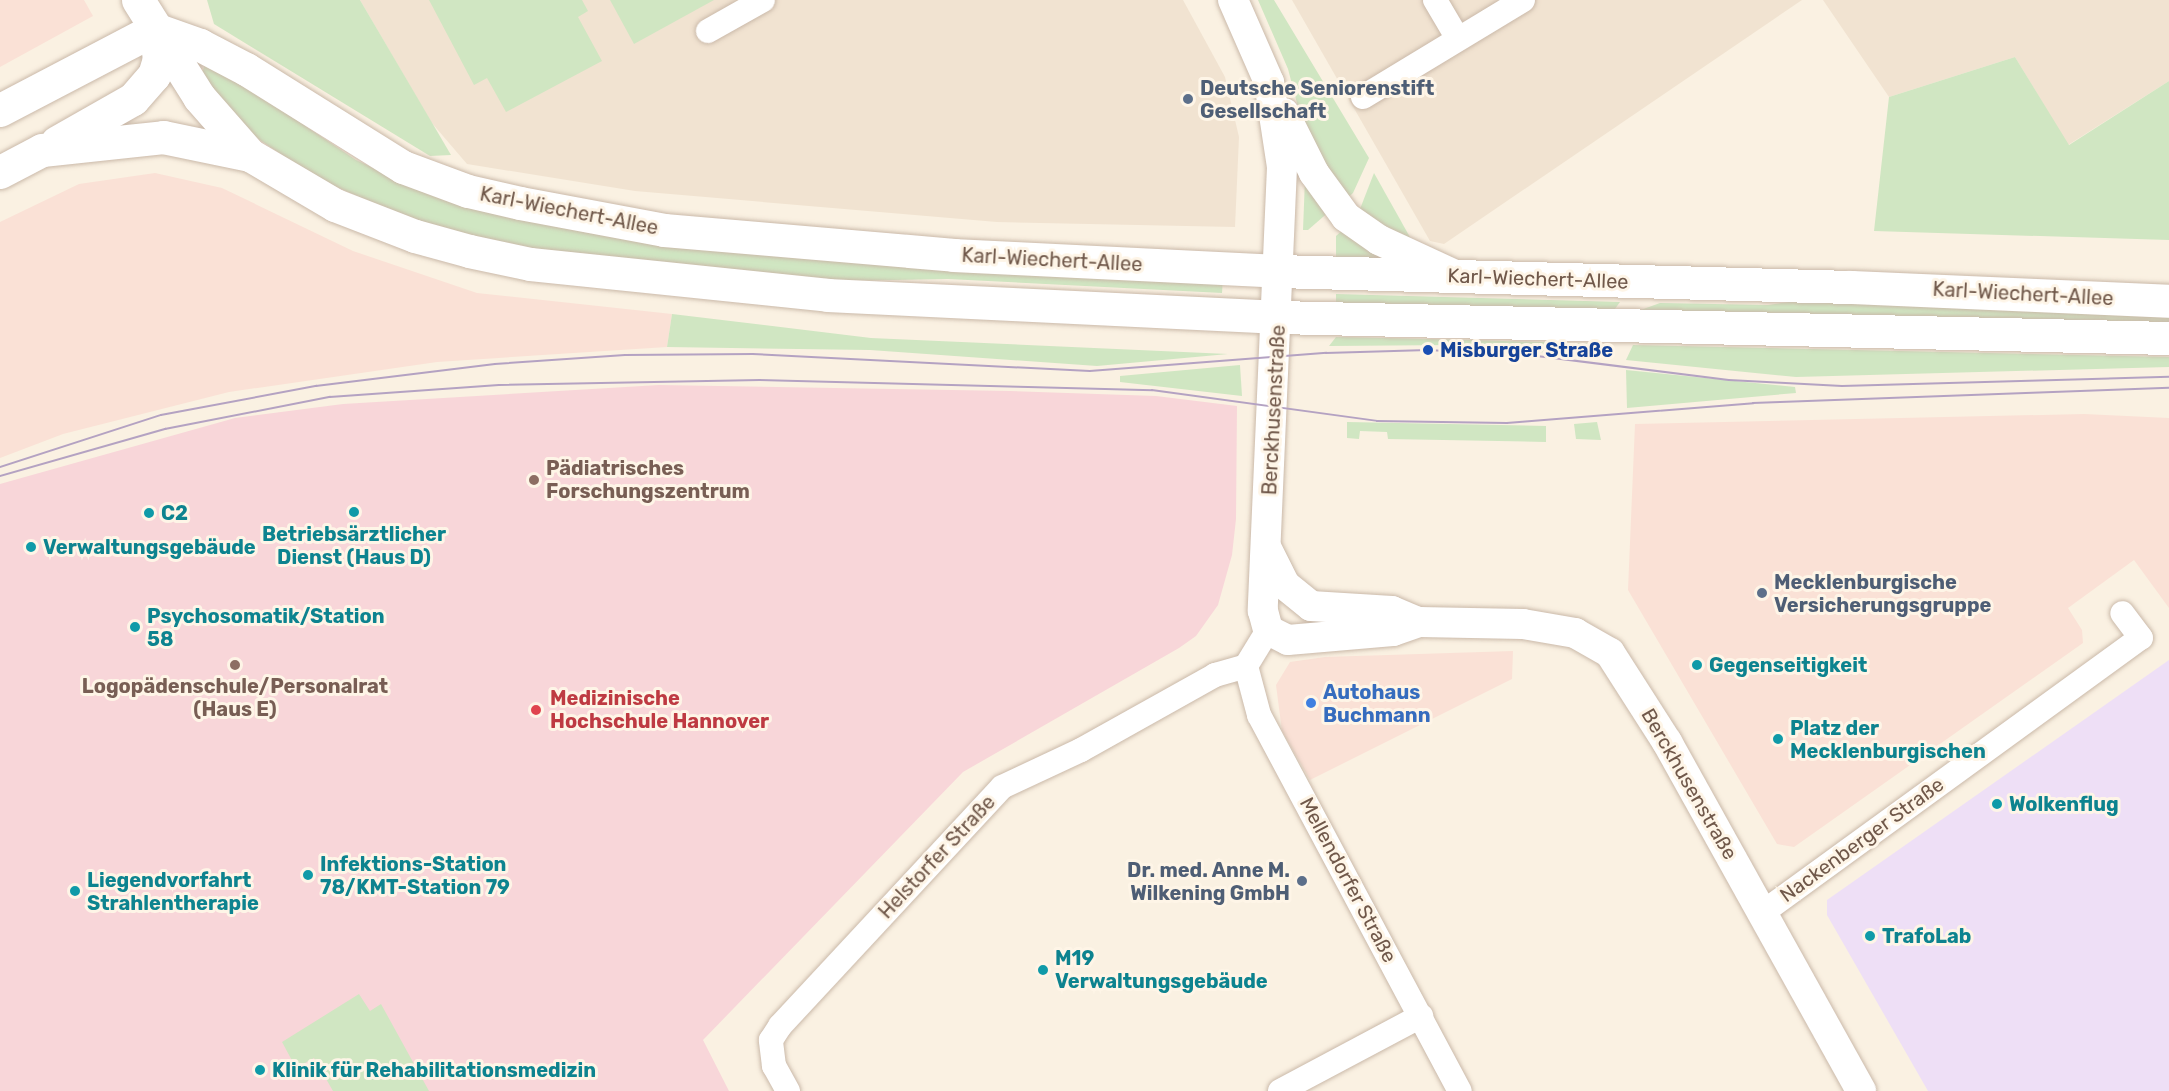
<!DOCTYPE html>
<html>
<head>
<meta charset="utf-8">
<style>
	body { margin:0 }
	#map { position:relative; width:2169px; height:1091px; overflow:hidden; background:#faf1e2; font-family:Rubik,sans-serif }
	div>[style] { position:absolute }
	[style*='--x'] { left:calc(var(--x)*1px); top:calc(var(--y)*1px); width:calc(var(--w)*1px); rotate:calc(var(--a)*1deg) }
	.residential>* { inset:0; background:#f1e3d1 }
	.commercial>* { inset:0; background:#fae1d6 }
	.education>* { inset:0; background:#eedff6 }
	.medical>* { inset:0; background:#f8d6d9 }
	.green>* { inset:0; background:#d0e6c2 }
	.roads { filter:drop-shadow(0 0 2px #cab9a9) drop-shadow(0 0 2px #cab9a9) }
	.minor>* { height:24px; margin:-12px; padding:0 12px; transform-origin:12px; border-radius:12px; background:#fff }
	.tertiary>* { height:30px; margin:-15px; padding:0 15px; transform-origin:15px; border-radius:15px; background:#fff }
	.secondary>* { height:33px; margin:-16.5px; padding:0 16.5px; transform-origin:16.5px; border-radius:16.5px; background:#fff }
	.tram>* { height:1.5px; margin:-0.75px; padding:0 0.75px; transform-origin:0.75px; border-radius:0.75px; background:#b4a2c2 }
	.dots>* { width:16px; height:16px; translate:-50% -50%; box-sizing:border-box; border:3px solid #fef5e7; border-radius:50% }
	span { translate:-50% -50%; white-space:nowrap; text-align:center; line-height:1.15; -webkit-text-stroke:6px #fef5e7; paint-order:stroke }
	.service-label { font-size:20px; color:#4e5e75; font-weight:700 }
	.left { translate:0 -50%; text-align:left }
	.right { translate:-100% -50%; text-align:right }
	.street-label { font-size:20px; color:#70584a }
	.transit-label { font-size:20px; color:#164399; font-weight:700 }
	.education-label { font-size:20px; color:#785e54; font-weight:700 }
	.culture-label { font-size:20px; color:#0d838f; font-weight:700 }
	.shop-label { font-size:20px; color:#366cbe; font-weight:700 }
	.health-label { font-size:20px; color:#be3a42; font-weight:700 }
</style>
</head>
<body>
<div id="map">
	<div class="residential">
		<i style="clip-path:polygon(360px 0,1183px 0,1225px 77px,1239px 137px,1235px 227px,997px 222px,635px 191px,467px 164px,431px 122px)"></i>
		<i style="clip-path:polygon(1292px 0,1802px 0,1444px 244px,1430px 241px)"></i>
		<i style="clip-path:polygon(1823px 0,2169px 0,2169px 81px,2068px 145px,2015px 57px,1889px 97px)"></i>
	</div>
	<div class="commercial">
		<i style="clip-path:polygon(0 0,84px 0,93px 16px,0 67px)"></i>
		<i style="clip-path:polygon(155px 173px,222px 188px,353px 251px,477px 293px,672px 314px,667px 347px,437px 362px,229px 392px,63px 434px,0 458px,0 222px,79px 184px)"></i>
		<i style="clip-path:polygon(2084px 414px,2169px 418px,2169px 608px,2134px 560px,2068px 608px,2082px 630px,2083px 643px,1794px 847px,1777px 844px,1628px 590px,1635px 424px)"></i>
		<i style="clip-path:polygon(1513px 651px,1512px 679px,1310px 780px,1282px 731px,1276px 685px,1290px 662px,1325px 657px)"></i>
	</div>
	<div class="education">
		<i style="clip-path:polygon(2169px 660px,2169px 1091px,1928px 1091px,1827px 915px,1827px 900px)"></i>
	</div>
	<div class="medical">
		<i style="clip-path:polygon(659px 385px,1010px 391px,1156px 396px,1237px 406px,1236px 519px,1232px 555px,1218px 605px,1196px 636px,1179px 648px,963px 772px,703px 1040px,729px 1091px,0 1091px,0 484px,235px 418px,343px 404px)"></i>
	</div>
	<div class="green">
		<i style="clip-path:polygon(207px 0,360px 0,451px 155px,430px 156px,214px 24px)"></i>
		<i style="clip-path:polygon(429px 0,582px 0,588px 11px,578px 17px,602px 61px,506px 112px,487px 78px,474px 85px)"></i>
		<i style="clip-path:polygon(610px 0,714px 0,634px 44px)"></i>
		<i style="clip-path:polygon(1258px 0,1274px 0,1369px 158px,1353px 193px,1344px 201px,1303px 126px,1288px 69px)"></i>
		<i style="clip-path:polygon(2015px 57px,2069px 145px,2169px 81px,2169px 240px,1874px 231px,1889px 97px)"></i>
		<i style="clip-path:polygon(207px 60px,356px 160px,426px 192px,1223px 278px,1222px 293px,948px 279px,838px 281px,587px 258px,482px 239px,415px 221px,318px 179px,254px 136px,201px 75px)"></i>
		<i style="clip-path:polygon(1374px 173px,1411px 239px,1389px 230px,1360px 209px)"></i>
		<i style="clip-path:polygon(1305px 179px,1331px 210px,1308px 230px,1303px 230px)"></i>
		<i style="clip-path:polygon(1347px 226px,1396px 258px,1336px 258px,1336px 236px)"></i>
		<i style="clip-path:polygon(1336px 294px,1620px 302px,1612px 313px,1336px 307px)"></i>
		<i style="clip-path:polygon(1817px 298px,2169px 311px,2169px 326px,1638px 311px,1660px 303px,1768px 305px)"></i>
		<i style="clip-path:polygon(672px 314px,871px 338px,1228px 354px,1097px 366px,870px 350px,667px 347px)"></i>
		<i style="clip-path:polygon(1336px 337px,1471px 340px,1605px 344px,1600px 357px,1455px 345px,1329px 346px)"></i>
		<i style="clip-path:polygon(1633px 345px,2169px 357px,2169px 367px,1796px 377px,1626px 360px)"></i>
		<i style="clip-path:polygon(1240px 365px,1242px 396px,1120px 382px,1120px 376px)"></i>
		<i style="clip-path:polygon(1626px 370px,1795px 387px,1796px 393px,1627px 408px)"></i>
		<i style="clip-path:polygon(1347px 422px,1546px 426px,1546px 442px,1388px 439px,1387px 432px,1360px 431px,1359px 439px,1347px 438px)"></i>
		<i style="clip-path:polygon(1597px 422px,1601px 440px,1576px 439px,1574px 424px)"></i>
		<i style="clip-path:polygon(359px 994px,370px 1011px,381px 1004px,429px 1091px,333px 1091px,314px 1058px,296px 1068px,282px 1042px)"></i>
	</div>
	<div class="roads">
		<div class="minor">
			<i style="--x:1435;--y:0;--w:45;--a:59.5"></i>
			<i style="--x:708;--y:31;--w:63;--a:-29.4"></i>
			<i style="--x:1363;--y:97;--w:187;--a:-31.2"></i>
			<i style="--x:1246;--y:666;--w:51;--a:75.1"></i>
			<i style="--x:1259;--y:715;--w:426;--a:61.9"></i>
			<i style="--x:1762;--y:913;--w:468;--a:-36"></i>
			<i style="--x:2141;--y:638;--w:31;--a:-127"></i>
			<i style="--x:788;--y:1091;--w:29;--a:-119"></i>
			<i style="--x:774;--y:1066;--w:26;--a:-97"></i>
			<i style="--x:771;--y:1040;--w:17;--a:-57"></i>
			<i style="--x:780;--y:1026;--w:326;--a:-47.1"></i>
			<i style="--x:1002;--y:787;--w:87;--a:-25.1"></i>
			<i style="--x:1081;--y:750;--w:154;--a:-29.2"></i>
			<i style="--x:1215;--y:675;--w:32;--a:-16"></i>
			<i style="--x:1246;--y:666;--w:42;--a:-58.6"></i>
			<i style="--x:1280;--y:1091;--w:160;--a:-28"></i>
		</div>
		<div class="tertiary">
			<i style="--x:1233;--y:0;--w:90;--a:66.3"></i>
			<i style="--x:1269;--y:82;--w:86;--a:81.3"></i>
			<i style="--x:1282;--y:167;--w:444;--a:92.5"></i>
			<i style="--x:1263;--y:611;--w:20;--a:75"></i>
			<i style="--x:1268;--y:630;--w:22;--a:27"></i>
			<i style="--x:1288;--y:640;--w:105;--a:-4.9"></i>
			<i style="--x:1393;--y:631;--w:28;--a:-19"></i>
			<i style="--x:1419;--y:622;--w:104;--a:1.1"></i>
			<i style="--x:1523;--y:624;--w:53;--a:9.8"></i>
			<i style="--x:1575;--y:633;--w:40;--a:29.7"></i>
			<i style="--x:1610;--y:653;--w:106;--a:57.4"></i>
			<i style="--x:1667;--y:742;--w:399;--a:60.9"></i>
			<i style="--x:1284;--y:113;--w:67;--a:63.4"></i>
			<i style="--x:1314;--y:173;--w:54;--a:54"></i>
			<i style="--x:1346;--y:217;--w:40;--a:34.9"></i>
			<i style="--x:1379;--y:240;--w:84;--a:24.7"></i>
			<i style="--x:1267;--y:549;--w:40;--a:63.4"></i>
			<i style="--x:1285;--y:585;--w:33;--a:39"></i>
			<i style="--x:1311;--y:606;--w:81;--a:3.5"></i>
			<i style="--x:1392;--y:611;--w:25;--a:23"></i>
		</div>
		<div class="secondary">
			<i style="--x:138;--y:0;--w:115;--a:57.8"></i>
			<i style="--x:199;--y:97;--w:77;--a:48.7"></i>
			<i style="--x:0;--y:110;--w:175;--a:-27.6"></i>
			<i style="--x:155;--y:29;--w:48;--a:19.6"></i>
			<i style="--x:200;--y:45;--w:52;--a:27.6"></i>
			<i style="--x:246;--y:69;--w:185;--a:32"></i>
			<i style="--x:403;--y:167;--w:69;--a:20.3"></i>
			<i style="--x:468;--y:191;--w:53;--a:13"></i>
			<i style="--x:520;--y:203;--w:147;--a:10.6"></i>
			<i style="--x:664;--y:230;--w:291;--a:4.9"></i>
			<i style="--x:954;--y:255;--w:324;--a:2.8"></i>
			<i style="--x:1278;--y:271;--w:573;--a:1.6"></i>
			<i style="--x:1851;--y:287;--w:318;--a:2.5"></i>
			<i style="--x:57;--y:142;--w:87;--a:-29.5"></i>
			<i style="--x:133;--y:99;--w:32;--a:-49"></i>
			<i style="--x:154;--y:75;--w:17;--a:-73"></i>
			<i style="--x:159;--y:59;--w:30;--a:-98"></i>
			<i style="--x:0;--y:172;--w:47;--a:-27.6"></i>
			<i style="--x:42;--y:150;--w:122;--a:-6.1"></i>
			<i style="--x:163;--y:137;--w:89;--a:11.7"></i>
			<i style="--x:250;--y:155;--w:99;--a:30.5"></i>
			<i style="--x:335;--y:205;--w:86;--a:21.2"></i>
			<i style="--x:415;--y:236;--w:56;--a:15.5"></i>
			<i style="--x:469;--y:251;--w:62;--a:12"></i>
			<i style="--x:530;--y:264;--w:300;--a:5.9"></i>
			<i style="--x:828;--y:295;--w:451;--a:2.8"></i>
			<i style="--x:1278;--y:317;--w:891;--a:1.35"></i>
		</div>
	</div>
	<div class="tram">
		<i style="--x:0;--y:467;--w:169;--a:-17.9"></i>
		<i style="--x:161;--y:415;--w:158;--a:-10.6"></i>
		<i style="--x:316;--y:386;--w:180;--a:-7"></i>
		<i style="--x:495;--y:364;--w:130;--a:-4"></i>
		<i style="--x:625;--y:355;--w:128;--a:-0.4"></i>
		<i style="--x:753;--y:354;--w:337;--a:2.9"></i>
		<i style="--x:1090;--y:371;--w:237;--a:-4.4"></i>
		<i style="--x:1326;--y:353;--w:102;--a:-1.7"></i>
		<i style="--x:1428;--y:350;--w:109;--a:3.2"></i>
		<i style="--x:1537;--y:356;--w:193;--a:7.1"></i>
		<i style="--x:1729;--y:380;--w:113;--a:3"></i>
		<i style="--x:1842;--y:386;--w:327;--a:-1.6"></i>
		<i style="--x:0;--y:476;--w:172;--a:-15.9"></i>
		<i style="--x:165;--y:429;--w:168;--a:-11"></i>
		<i style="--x:330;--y:397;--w:169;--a:-4.1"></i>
		<i style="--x:499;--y:385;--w:261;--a:-1.1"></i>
		<i style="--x:760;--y:380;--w:392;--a:1.5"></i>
		<i style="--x:1152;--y:390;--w:227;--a:7.8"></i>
		<i style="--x:1377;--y:421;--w:130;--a:0.9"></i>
		<i style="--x:1507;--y:423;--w:247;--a:-4.6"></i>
		<i style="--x:1753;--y:403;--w:416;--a:-2.1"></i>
	</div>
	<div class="dots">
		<i style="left:1188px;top:99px;background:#5c6f8a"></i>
		<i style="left:1428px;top:350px;background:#1a4fb4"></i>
		<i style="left:534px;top:480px;background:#8d6e63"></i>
		<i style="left:354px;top:512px;background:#0f9aa8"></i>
		<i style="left:149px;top:513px;background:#0f9aa8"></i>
		<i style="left:31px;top:547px;background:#0f9aa8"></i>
		<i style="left:1762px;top:593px;background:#5c6f8a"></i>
		<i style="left:135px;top:627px;background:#0f9aa8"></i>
		<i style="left:235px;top:665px;background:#8d6e63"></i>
		<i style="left:1697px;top:665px;background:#0f9aa8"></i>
		<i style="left:1311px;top:703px;background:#3f7fe0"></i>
		<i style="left:536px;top:710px;background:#e0444e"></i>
		<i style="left:1778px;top:739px;background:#0f9aa8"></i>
		<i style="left:1997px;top:804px;background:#0f9aa8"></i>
		<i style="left:308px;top:875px;background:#0f9aa8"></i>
		<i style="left:1302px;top:881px;background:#5c6f8a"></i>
		<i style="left:75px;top:891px;background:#0f9aa8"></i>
		<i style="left:1870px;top:936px;background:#0f9aa8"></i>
		<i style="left:1043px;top:970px;background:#0f9aa8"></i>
		<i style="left:260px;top:1070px;background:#0f9aa8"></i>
	</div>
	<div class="service-label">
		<span class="left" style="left:1200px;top:100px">Deutsche Seniorenstift<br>Gesellschaft</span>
		<span class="left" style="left:1774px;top:594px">Mecklenburgische<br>Versicherungsgruppe</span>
		<span class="right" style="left:1290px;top:882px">Dr. med. Anne M.<br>Wilkening GmbH</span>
	</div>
	<div class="street-label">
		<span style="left:569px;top:211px;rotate:11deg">Karl-Wiechert-Allee</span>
		<span style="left:1052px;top:260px;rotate:3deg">Karl-Wiechert-Allee</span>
		<span style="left:1538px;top:279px;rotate:2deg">Karl-Wiechert-Allee</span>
		<span style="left:2023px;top:294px;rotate:3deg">Karl-Wiechert-Allee</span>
		<span style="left:1274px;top:410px;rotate:-87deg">Berckhusenstraße</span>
		<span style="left:1689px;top:784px;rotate:60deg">Berckhusenstraße</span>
		<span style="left:1862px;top:840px;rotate:-36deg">Nackenberger Straße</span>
		<span style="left:937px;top:857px;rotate:-47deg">Helstorfer Straße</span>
		<span style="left:1348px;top:880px;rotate:62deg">Mellendorfer Straße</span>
	</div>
	<div class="transit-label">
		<span class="left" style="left:1440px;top:350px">Misburger Straße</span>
	</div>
	<div class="education-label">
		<span class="left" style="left:546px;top:480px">Pädiatrisches<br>Forschungszentrum</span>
		<span style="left:235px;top:698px">Logopädenschule/Personalrat<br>(Haus E)</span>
	</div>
	<div class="culture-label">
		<span class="left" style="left:161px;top:513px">C2</span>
		<span style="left:354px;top:546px">Betriebsärztlicher<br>Dienst (Haus D)</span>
		<span class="left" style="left:43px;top:547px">Verwaltungsgebäude</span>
		<span class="left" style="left:147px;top:628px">Psychosomatik/Station<br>58</span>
		<span class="left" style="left:1709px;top:665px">Gegenseitigkeit</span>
		<span class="left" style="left:1790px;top:740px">Platz der<br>Mecklenburgischen</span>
		<span class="left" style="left:2009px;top:804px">Wolkenflug</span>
		<span class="left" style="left:320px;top:876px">Infektions-Station<br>78/KMT-Station 79</span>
		<span class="left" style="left:87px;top:892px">Liegendvorfahrt<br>Strahlentherapie</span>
		<span class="left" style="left:1882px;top:936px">TrafoLab</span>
		<span class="left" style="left:1055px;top:970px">M19<br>Verwaltungsgebäude</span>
		<span class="left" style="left:272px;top:1070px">Klinik für Rehabilitationsmedizin</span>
	</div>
	<div class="shop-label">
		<span class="left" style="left:1323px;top:704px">Autohaus<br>Buchmann</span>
	</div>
	<div class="health-label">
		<span class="left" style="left:550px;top:710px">Medizinische<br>Hochschule Hannover</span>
	</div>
</div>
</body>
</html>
